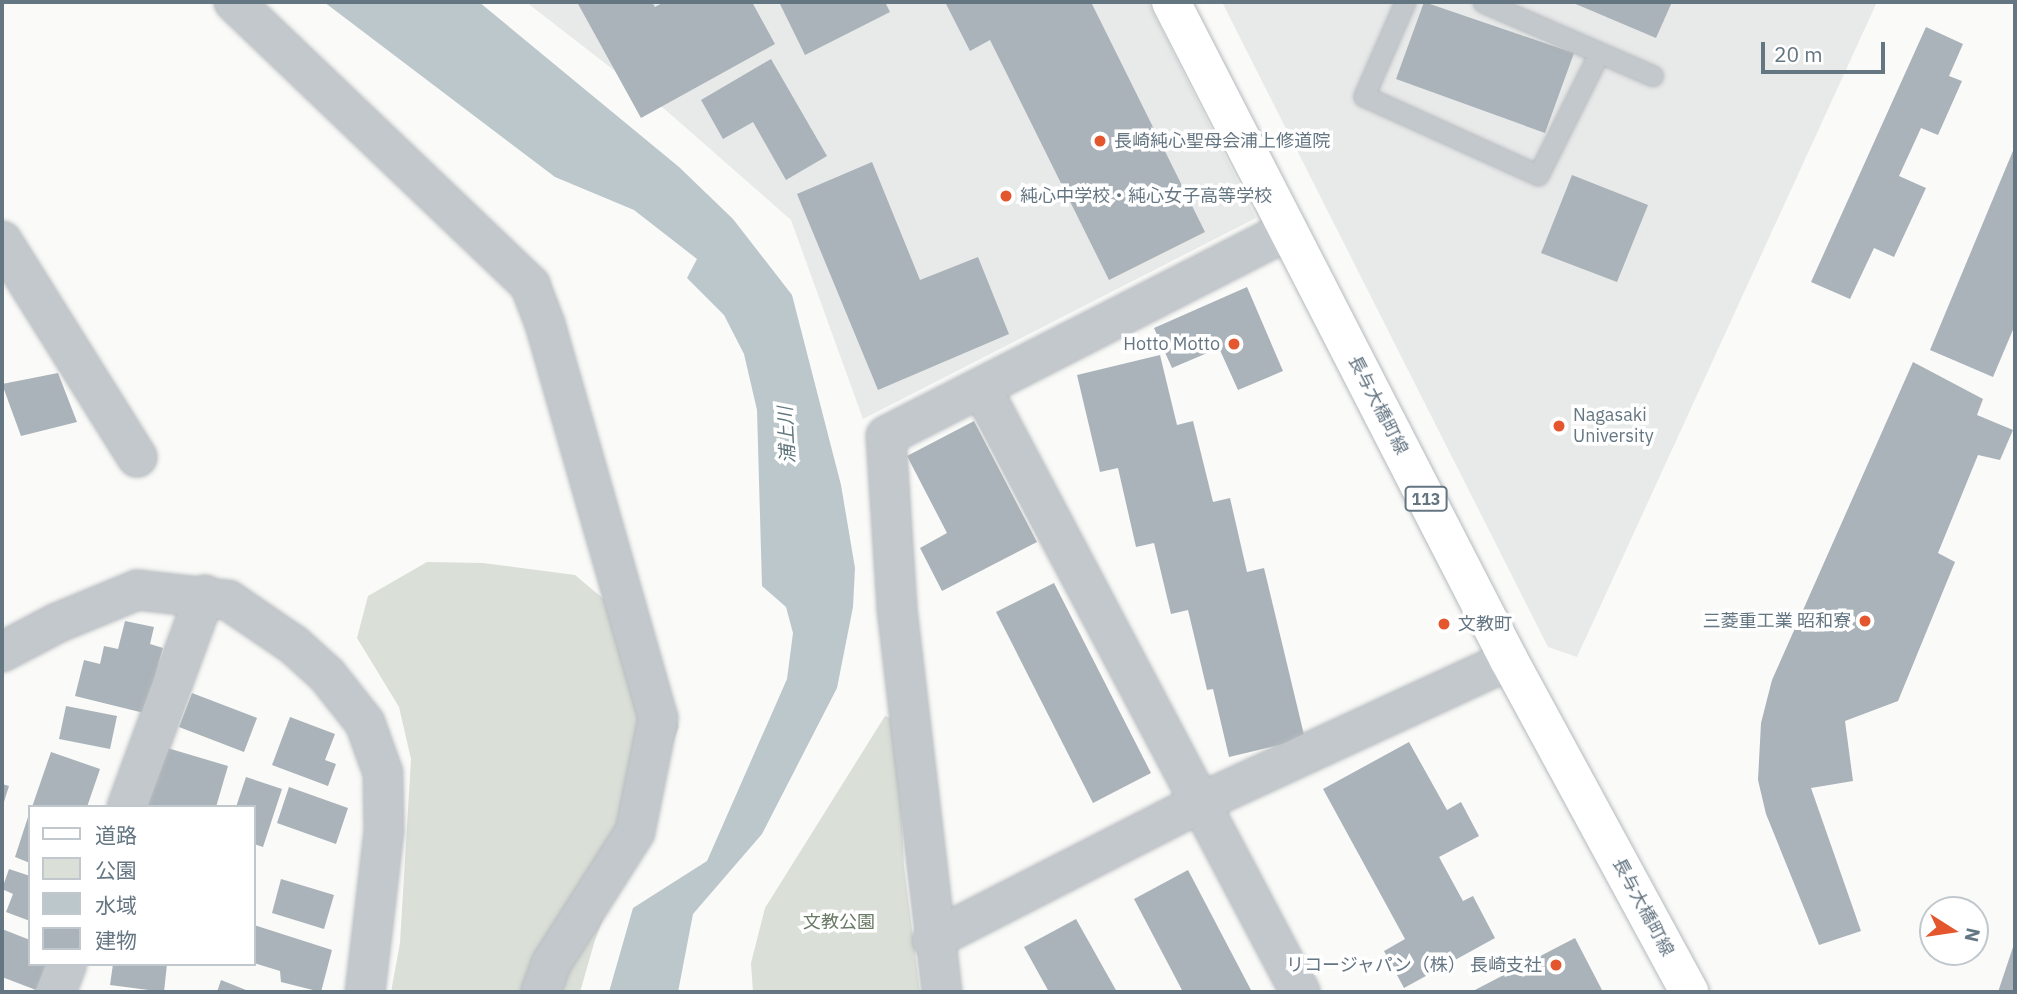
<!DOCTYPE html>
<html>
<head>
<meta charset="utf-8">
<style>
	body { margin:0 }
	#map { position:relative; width:2017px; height:994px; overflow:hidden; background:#fafaf8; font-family:"IBM Plex Sans","Noto Sans JP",sans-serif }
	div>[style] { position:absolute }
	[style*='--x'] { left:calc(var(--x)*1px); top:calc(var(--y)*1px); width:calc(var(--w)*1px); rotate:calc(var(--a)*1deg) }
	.built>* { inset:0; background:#e8e9e9 }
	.green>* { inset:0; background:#dadfd7 }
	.water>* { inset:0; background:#bbc7cb }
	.building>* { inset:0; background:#aab3b9 }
	.roads { filter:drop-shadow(0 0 2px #b5babe) drop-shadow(0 0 2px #b5babe) }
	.lane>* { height:19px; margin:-9.5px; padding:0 9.5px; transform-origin:9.5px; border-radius:9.5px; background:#c3c8cc }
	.street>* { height:38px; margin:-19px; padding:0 19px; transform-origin:19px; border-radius:19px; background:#c3c8cc }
	.primary>* { height:38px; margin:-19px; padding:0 19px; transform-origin:19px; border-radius:19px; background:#fff }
	.dots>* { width:19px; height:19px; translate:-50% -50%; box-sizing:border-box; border:4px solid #fff; border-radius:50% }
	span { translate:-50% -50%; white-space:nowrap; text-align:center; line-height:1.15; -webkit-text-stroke:7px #fff; paint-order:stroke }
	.shield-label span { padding:2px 5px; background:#fff; border:2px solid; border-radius:5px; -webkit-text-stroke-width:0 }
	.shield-label { font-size:16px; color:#657683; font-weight:700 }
	.poi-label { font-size:18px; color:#657683 }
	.left { translate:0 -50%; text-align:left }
	.right { translate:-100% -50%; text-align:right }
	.street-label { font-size:18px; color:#657683 }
	.park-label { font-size:18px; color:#687a64 }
	.water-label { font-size:19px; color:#60757c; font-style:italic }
	.frame { position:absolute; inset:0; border:4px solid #657683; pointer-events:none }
	.legend { position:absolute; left:28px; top:805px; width:228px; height:161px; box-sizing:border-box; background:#fff; border:2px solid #c1c8cd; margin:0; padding:9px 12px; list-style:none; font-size:21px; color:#657683 }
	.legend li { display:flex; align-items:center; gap:14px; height:35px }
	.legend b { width:35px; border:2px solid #c1c8cd }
	.north { position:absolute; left:1919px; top:896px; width:70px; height:70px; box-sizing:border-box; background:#fff; border:2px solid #c1c8cd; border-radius:50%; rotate:102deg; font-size:19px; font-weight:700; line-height:28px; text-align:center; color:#657683 }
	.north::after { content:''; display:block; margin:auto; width:24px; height:32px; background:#e4572e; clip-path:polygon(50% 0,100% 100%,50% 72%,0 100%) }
	.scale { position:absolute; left:1761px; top:42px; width:124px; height:32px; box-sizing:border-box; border:4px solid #657683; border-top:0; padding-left:9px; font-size:21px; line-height:24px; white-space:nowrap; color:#657683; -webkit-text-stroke:5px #fff; paint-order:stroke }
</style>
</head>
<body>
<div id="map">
	<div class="built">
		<i style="clip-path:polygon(526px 2px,1148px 2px,1256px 218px,863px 419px,791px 220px,668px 112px)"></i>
		<i style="clip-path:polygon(1222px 2px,1877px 2px,1577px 657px,1548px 647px)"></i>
	</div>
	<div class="green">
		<i style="clip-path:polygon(427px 562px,483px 563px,575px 575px,655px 642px,679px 727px,595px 940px,580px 992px,391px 992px,400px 943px,411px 759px,399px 707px,357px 638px,368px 596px)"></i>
		<i style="clip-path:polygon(885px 716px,894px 719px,898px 741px,904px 865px,920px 992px,753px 992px,751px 963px,765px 908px)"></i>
	</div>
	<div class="water">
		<i style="clip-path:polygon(324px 2px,479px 2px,679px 167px,733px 219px,792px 295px,841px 485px,855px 568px,853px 607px,837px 688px,762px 834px,693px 914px,678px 992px,609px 992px,633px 908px,707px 861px,787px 679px,793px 633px,786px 607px,762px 586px,757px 410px,744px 354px,724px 315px,687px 278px,697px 259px,634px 210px,555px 177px)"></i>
	</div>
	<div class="building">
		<i style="clip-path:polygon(577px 2px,652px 2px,655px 7px,664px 2px,752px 2px,775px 44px,641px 118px)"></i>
		<i style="clip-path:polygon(779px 2px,885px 2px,890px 12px,805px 55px)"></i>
		<i style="clip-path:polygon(945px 2px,1091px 2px,1205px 232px,1109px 280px,990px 40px,970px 51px)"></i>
		<i style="clip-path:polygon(1424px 2px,1574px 53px,1545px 133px,1396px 79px)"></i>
		<i style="clip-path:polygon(1571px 2px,1672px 2px,1656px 38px)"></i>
		<i style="clip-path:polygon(1926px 27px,1963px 44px,1949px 76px,1962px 81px,1938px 135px,1921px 128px,1899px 176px,1926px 188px,1894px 257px,1874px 248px,1850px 299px,1811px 282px)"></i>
		<i style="clip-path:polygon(771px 59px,827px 156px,786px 180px,753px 122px,723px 139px,701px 100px)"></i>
		<i style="clip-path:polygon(2015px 146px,2015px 325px,1993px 377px,1930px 350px)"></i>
		<i style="clip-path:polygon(872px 162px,920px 280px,978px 257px,1009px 334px,878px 390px,797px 194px)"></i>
		<i style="clip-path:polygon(1572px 175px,1648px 205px,1617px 282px,1541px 253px)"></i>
		<i style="clip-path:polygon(1247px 287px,1283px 371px,1238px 390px,1219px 348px,1172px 368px,1154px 328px)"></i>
		<i style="clip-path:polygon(1160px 355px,1177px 425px,1193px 421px,1213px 502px,1230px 498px,1247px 572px,1264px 568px,1305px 739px,1229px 757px,1213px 689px,1207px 690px,1188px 610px,1171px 614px,1154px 543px,1136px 547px,1118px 468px,1100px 472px,1077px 375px)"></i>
		<i style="clip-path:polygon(1913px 362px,1983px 399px,1977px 415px,2013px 430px,2000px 460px,1978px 455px,1938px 553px,1955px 562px,1898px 701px,1845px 721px,1853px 781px,1811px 788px,1861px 931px,1819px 945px,1766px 814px,1758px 780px,1761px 723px,1772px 680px)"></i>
		<i style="clip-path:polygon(58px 373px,77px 422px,21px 436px,2px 384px)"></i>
		<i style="clip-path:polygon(974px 421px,1037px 542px,942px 591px,920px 548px,947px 533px,907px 456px)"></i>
		<i style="clip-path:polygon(1054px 583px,1151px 773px,1093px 803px,996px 612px)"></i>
		<i style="clip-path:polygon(125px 621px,154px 627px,150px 644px,163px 648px,144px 713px,75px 696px,84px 660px,100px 664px,104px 646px,118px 649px)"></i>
		<i style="clip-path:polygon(192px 693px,257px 718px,244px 752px,179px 727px)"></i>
		<i style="clip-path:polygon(66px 706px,117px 716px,110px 749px,59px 739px)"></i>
		<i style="clip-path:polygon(290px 717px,335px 734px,325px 760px,336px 764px,328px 786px,272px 765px)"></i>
		<i style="clip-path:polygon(1409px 742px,1447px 810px,1461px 802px,1479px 836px,1439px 857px,1463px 901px,1473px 896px,1495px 938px,1404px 988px,1384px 951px,1405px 939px,1323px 789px)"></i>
		<i style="clip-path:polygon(164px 747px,228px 766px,216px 807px,147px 807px)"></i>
		<i style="clip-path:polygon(51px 752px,100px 769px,87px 807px,32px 807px)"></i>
		<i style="clip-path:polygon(246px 777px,282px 789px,263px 847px,254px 844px,254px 807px,236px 807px)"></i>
		<i style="clip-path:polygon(2px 784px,9px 786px,2px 808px)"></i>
		<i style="clip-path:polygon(289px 787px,348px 808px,336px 844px,277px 823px)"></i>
		<i style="clip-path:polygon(29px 814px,30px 814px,30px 863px,15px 857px)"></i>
		<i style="clip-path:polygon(9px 869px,30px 876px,30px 921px,6px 912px,13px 894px,2px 889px)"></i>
		<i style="clip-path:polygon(1188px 870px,1252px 992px,1183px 992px,1134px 899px)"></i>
		<i style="clip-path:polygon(281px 879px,334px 895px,324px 929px,272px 913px)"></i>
		<i style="clip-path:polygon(1076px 919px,1117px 992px,1049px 992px,1024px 947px)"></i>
		<i style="clip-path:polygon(254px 925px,332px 950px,321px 992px,281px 982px,280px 971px,254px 963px)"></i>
		<i style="clip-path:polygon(2px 929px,30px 940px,30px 964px,46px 964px,36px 990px,2px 977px)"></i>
		<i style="clip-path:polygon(1575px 938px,1603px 992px,1471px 992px)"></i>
		<i style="clip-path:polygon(2015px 941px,2015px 992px,1998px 992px)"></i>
		<i style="clip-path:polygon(113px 964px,167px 964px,164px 992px,110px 985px)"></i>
		<i style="clip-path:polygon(221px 980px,251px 992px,217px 992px)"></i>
	</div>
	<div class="roads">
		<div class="lane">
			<i style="--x:1405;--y:2;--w:103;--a:113.6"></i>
			<i style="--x:1364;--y:96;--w:191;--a:24.4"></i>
			<i style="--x:1538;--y:175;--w:136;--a:-63.4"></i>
			<i style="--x:1483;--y:2;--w:185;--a:23.5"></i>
		</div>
		<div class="street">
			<i style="--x:234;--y:2;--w:410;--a:43.7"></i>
			<i style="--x:530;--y:285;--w:42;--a:69"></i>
			<i style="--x:545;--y:324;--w:410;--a:74"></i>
			<i style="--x:658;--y:718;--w:116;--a:101.4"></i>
			<i style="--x:635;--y:832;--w:156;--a:122.5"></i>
			<i style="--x:551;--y:964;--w:30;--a:110"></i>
			<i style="--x:2;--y:241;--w:255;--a:58"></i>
			<i style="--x:982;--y:389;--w:682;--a:62.19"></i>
			<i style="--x:2;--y:652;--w:62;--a:-27.8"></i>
			<i style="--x:57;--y:623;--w:87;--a:-22.4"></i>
			<i style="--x:137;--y:590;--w:92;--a:6.3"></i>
			<i style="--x:228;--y:600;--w:80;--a:34.3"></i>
			<i style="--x:294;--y:645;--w:45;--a:42.3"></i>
			<i style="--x:327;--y:675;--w:61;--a:51.6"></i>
			<i style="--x:365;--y:723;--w:53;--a:70.2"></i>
			<i style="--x:383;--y:773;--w:58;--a:89"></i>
			<i style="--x:384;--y:831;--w:162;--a:96.7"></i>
			<i style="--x:127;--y:807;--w:226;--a:-69.8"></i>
			<i style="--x:932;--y:940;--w:303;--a:-27.1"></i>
			<i style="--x:1202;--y:802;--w:338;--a:-24.8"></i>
			<i style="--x:56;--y:992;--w:30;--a:-69"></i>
			<i style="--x:942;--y:992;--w:388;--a:-96.7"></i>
			<i style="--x:897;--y:607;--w:171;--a:-93.7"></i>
			<i style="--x:886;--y:436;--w:452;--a:-27.1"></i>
		</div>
		<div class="primary">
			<i style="--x:1171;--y:2;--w:740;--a:62.81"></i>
			<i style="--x:1509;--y:660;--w:378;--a:61.5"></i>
		</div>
	</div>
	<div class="dots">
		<i style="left:1100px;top:141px;background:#e4572e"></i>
		<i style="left:1006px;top:196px;background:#e4572e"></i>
		<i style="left:1234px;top:344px;background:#e4572e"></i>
		<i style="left:1559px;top:426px;background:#e4572e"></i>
		<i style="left:1865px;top:621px;background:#e4572e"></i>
		<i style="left:1444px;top:624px;background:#e4572e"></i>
		<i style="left:1556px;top:965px;background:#e4572e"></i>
	</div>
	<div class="shield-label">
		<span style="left:1426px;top:499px">113</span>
	</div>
	<div class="poi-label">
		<span class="left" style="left:1114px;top:141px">長崎純心聖母会浦上修道院</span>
		<span class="left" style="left:1020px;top:196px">純心中学校・純心女子高等学校</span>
		<span class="right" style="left:1220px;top:344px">Hotto Motto</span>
		<span class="left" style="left:1573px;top:426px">Nagasaki<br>University</span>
		<span class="right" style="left:1851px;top:621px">三菱重工業 昭和寮</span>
		<span class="left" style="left:1458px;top:624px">文教町</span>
		<span class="right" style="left:1542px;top:965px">リコージャパン（株） 長崎支社</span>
	</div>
	<div class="street-label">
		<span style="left:1378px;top:405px;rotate:63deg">長与大橋町線</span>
		<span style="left:1643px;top:907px;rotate:62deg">長与大橋町線</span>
	</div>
	<div class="park-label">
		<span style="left:839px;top:922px">文教公園</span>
	</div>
	<div class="water-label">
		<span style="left:787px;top:435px;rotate:-93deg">浦上川</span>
	</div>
	<div class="frame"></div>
	<ul class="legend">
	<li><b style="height:9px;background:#fff"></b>道路</li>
	<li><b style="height:19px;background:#dadfd7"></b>公園</li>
	<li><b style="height:19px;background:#bbc7cb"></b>水域</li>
	<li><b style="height:19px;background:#aab3b9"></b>建物</li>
	</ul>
	<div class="north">N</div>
	<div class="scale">20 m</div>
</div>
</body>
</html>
